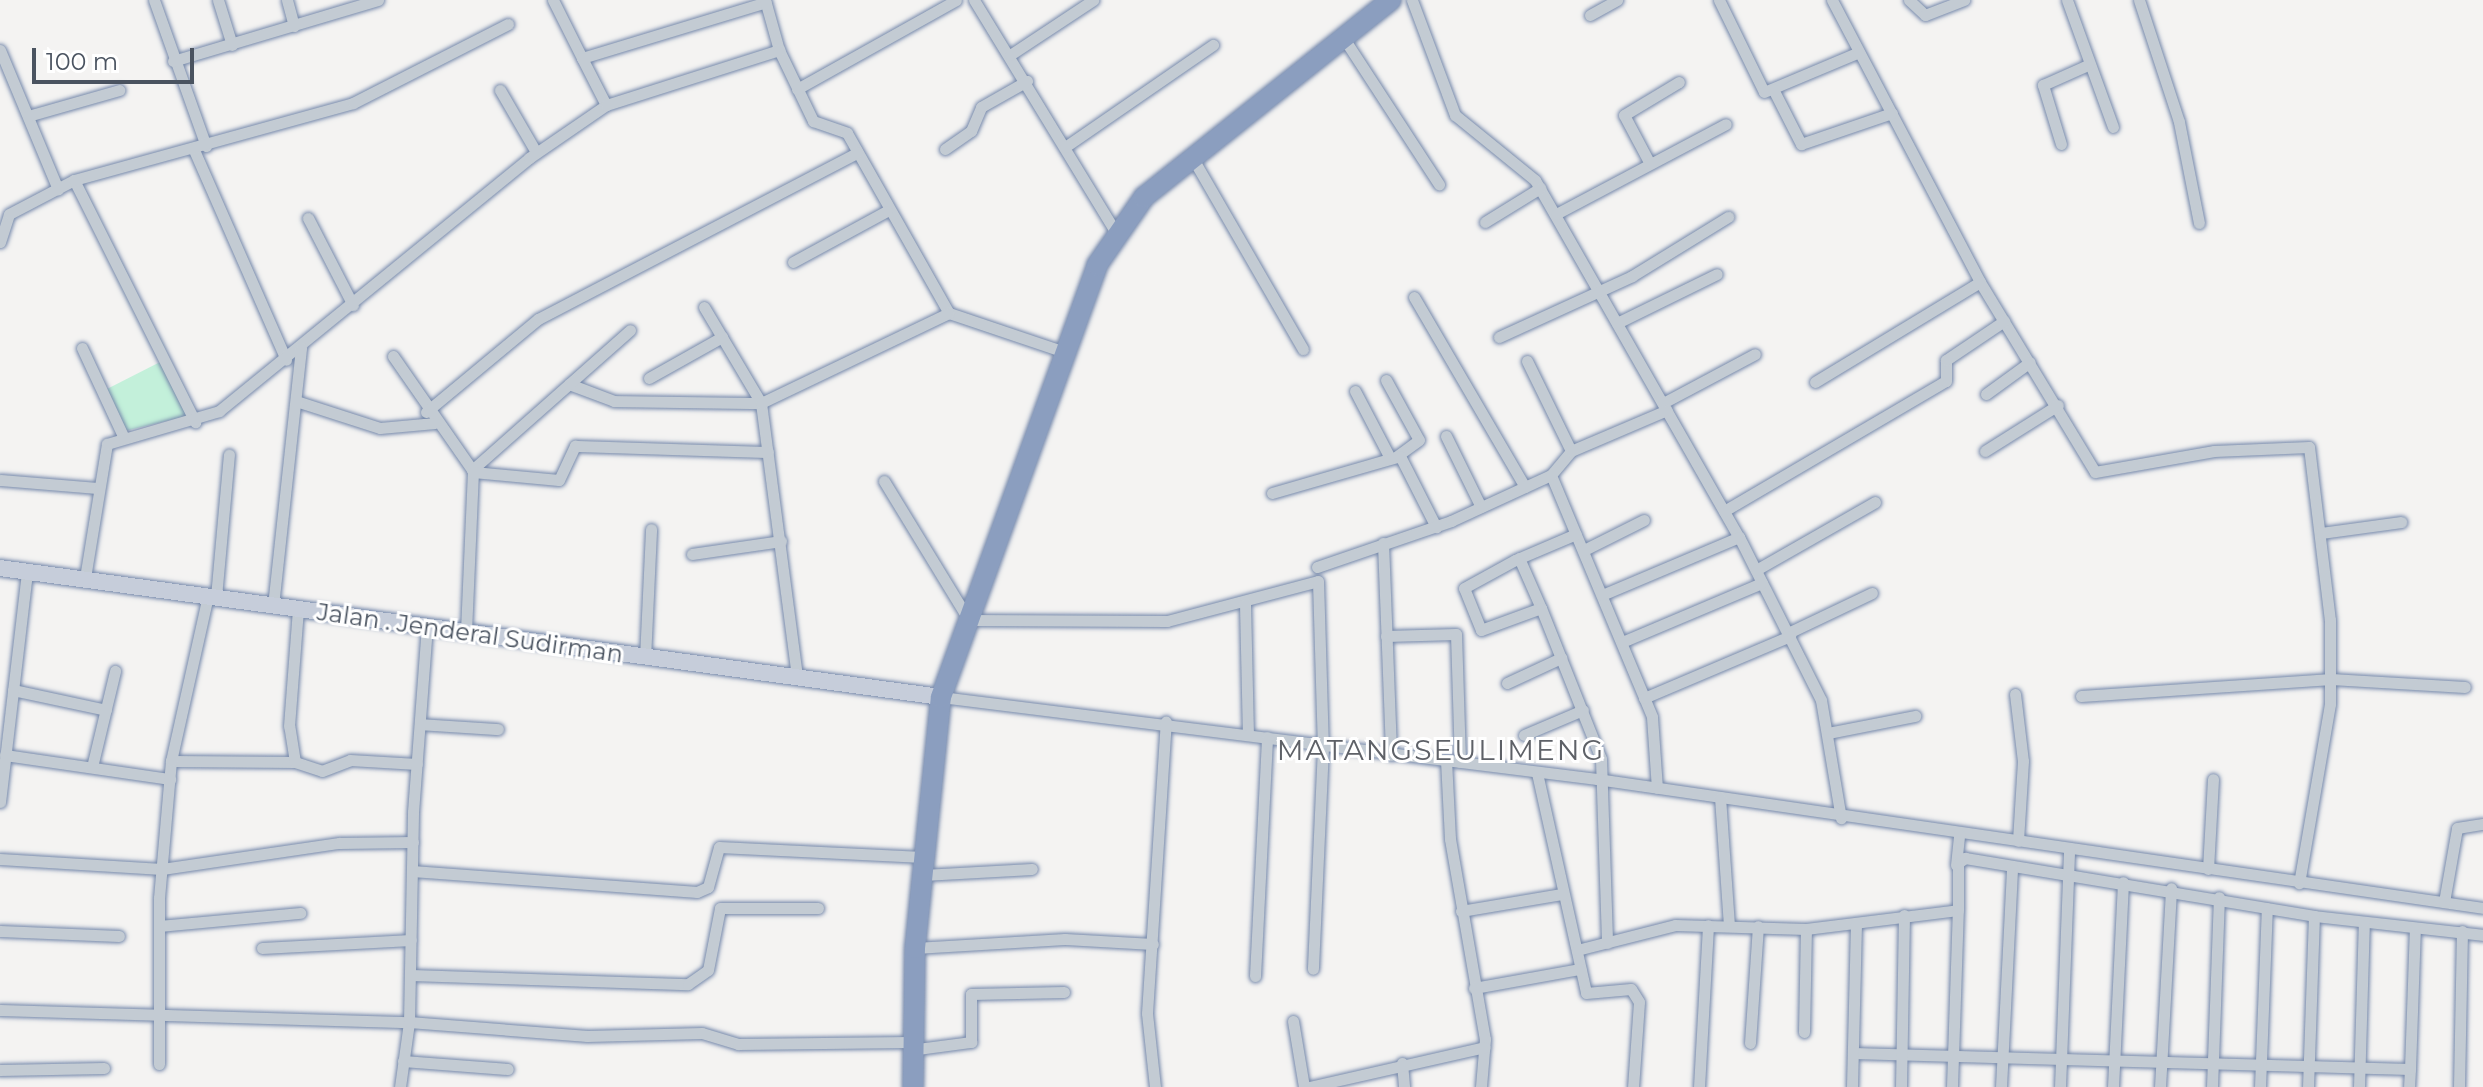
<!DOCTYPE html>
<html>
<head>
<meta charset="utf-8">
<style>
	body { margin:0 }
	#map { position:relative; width:2483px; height:1087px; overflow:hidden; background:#f4f3f2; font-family:Montserrat,sans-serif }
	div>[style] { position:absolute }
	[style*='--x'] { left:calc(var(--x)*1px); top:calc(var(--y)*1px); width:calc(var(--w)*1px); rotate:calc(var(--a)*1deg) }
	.green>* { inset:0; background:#c3f0da }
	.roads { filter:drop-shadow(0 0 2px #7689ab) drop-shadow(0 0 2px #7689ab) }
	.street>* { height:11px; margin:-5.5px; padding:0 5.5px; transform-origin:5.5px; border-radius:5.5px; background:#c3cbd3 }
	.secondary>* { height:16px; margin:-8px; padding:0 8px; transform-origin:8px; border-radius:8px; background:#c6cdda }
	.highway>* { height:20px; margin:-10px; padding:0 10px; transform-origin:10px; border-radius:10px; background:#8b9ebf }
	span { translate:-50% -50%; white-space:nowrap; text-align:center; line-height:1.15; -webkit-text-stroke:6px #fff; paint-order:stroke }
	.street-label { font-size:24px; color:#4a5360 }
	.quarter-label { font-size:28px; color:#5e6167; letter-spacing:2px }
	.scale { position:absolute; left:32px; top:48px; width:162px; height:36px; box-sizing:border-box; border:4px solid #4a5360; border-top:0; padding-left:10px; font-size:24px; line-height:28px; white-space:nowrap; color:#4a5360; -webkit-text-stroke:6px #fff; paint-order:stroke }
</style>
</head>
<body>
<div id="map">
	<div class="green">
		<i style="clip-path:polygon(162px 361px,187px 416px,125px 431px,107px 389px)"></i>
	</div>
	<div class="roads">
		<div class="street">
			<i style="--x:154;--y:0;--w:155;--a:70.4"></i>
			<i style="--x:218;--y:0;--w:47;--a:72.7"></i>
			<i style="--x:287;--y:0;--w:27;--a:75"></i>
			<i style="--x:553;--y:0;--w:65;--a:63.4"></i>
			<i style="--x:582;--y:58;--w:192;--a:-16.9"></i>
			<i style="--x:765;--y:0;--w:52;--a:74.4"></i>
			<i style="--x:779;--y:50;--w:79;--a:64.4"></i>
			<i style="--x:813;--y:121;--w:36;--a:19"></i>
			<i style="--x:847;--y:133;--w:207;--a:60.5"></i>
			<i style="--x:949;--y:313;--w:122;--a:18.6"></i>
			<i style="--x:974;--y:0;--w:271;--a:58.6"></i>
			<i style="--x:1412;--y:0;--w:123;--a:69.5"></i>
			<i style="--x:1455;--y:115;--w:103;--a:39.1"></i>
			<i style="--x:1535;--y:180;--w:411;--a:60.3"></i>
			<i style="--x:1739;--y:537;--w:182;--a:63.3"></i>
			<i style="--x:1821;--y:700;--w:120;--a:80.4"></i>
			<i style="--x:1719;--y:0;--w:102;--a:63.9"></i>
			<i style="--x:1764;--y:92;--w:101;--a:-22.8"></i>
			<i style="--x:1832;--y:0;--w:318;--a:62.3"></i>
			<i style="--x:1980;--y:282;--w:222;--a:58.8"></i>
			<i style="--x:2095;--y:472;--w:121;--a:-10"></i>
			<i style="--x:2214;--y:451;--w:95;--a:-2.4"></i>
			<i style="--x:2309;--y:447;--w:174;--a:83.1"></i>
			<i style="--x:2330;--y:620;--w:84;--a:90"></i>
			<i style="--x:2330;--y:704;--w:182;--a:99.8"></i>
			<i style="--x:1909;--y:0;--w:22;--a:43"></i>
			<i style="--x:1925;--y:15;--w:42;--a:-21"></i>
			<i style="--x:2067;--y:0;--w:135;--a:70.1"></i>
			<i style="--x:2139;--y:0;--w:128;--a:71.8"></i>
			<i style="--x:2179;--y:122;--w:103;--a:78.8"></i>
			<i style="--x:1590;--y:15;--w:31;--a:-29"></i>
			<i style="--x:1343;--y:37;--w:176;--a:56.9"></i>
			<i style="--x:0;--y:50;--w:151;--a:67.4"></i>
			<i style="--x:1010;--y:55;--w:100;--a:-33.5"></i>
			<i style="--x:582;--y:58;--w:53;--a:62.9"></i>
			<i style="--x:173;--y:61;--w:214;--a:-16.6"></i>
			<i style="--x:797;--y:89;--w:182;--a:-29.2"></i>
			<i style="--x:1773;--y:89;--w:62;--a:63"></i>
			<i style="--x:1801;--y:144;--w:96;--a:-18.8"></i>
			<i style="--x:500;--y:90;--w:72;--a:59.9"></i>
			<i style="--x:28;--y:116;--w:95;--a:-15.9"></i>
			<i style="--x:2061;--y:144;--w:62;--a:-107"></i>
			<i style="--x:2043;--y:85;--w:51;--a:-24.1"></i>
			<i style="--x:1065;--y:147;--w:180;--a:-34.6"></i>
			<i style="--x:945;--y:149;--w:32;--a:-35"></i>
			<i style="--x:971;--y:131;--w:26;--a:-67"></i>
			<i style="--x:981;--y:107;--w:53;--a:-29.5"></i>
			<i style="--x:194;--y:150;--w:229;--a:66.3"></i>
			<i style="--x:1192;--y:157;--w:222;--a:60"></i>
			<i style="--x:1649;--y:162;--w:53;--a:-118"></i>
			<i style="--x:1624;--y:115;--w:64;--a:-31"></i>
			<i style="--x:74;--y:180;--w:271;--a:63.4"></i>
			<i style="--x:1556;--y:214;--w:192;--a:-27.9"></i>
			<i style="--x:308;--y:218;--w:98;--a:62.7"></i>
			<i style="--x:1485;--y:222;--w:65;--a:-31.7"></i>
			<i style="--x:0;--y:242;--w:29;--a:-72"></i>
			<i style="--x:9;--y:214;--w:73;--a:-27.6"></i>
			<i style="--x:74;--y:180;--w:289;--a:-15.4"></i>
			<i style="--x:353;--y:103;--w:174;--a:-27"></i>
			<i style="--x:793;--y:262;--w:107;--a:-28.5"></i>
			<i style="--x:1414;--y:297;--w:220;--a:59.7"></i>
			<i style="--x:704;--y:307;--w:112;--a:59.3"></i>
			<i style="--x:761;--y:403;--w:276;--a:82.5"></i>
			<i style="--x:1617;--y:323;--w:111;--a:-26.1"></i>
			<i style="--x:1499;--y:337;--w:146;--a:-24.6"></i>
			<i style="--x:1632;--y:276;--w:113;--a:-31.6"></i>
			<i style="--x:82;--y:348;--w:97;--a:65"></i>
			<i style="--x:393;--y:356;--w:140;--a:55.2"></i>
			<i style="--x:473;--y:471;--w:162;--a:92.5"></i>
			<i style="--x:1527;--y:361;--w:100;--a:63.9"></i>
			<i style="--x:649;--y:378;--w:84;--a:-29.3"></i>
			<i style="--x:1386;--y:380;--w:68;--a:61.2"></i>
			<i style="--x:1419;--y:440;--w:27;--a:144"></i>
			<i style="--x:1815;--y:382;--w:193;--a:-31.2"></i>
			<i style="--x:569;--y:384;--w:48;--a:20.7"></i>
			<i style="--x:614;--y:401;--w:147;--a:0.8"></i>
			<i style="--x:761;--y:403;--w:208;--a:-25.6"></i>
			<i style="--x:1355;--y:391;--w:76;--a:62.4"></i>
			<i style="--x:1986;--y:394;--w:54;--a:-36"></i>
			<i style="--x:296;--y:401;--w:88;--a:17.8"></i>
			<i style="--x:380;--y:428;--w:55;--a:-5.2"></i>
			<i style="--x:1663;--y:403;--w:104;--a:-28"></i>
			<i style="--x:426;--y:412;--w:146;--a:-39.7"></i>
			<i style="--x:538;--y:319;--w:360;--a:-27.5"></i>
			<i style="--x:1446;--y:436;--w:79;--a:63.8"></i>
			<i style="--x:1985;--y:451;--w:86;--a:-32.2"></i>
			<i style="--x:472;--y:470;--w:211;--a:-41.5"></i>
			<i style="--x:473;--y:472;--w:86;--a:5.3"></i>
			<i style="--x:559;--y:480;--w:38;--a:-65"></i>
			<i style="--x:575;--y:446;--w:193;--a:1.8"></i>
			<i style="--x:1551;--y:475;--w:262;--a:67.3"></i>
			<i style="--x:1652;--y:717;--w:71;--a:86"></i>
			<i style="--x:0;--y:480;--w:98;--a:4.7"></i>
			<i style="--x:884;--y:481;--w:163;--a:58.6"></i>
			<i style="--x:969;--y:620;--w:198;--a:0.3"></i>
			<i style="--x:1167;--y:621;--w:156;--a:-14.8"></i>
			<i style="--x:1318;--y:581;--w:166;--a:88.3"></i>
			<i style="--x:1323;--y:747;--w:222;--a:92.6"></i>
			<i style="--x:1272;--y:493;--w:133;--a:-16.1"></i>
			<i style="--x:1400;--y:456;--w:80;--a:63.1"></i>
			<i style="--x:1724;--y:511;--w:257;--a:-30.4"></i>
			<i style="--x:1946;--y:381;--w:21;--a:-90"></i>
			<i style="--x:1946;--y:360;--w:70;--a:-33.9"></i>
			<i style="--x:2321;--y:533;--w:81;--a:-7.8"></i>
			<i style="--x:1383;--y:543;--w:212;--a:87.8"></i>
			<i style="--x:1584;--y:550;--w:67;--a:-26.6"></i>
			<i style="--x:692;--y:554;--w:90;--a:-8.3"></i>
			<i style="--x:1519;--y:558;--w:55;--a:66.3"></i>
			<i style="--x:1541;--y:608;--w:64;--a:159.9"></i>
			<i style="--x:1481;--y:630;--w:45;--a:-112"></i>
			<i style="--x:1464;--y:588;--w:58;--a:-28.8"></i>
			<i style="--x:1515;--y:560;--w:66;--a:-23.1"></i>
			<i style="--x:1317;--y:567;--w:142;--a:-18.9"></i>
			<i style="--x:1451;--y:521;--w:110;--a:-24.7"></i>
			<i style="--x:1551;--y:475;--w:31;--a:-50"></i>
			<i style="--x:1571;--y:451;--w:104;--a:-23.1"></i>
			<i style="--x:1756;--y:570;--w:137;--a:-29.7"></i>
			<i style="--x:85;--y:578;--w:136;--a:-80.7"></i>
			<i style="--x:107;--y:444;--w:117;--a:-16.4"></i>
			<i style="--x:219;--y:411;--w:400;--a:-39.2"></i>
			<i style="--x:529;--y:158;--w:93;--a:-34.5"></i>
			<i style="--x:606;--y:105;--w:182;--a:-17.6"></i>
			<i style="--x:1602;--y:595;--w:149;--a:-22.9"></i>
			<i style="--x:216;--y:597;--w:143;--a:-84.8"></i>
			<i style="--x:1245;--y:604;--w:130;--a:88.7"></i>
			<i style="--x:273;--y:606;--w:260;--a:-83.8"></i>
			<i style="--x:1541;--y:608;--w:162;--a:68.3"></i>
			<i style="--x:1601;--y:759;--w:184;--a:88.1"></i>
			<i style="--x:1788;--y:633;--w:93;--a:-25.5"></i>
			<i style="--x:1386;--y:636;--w:70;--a:-1.6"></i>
			<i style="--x:1456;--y:634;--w:128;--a:88.2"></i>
			<i style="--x:1622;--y:642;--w:152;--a:-22.9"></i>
			<i style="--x:645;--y:658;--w:129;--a:-87.3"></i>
			<i style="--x:1507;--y:683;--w:60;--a:-24.8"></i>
			<i style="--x:13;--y:690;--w:95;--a:12.1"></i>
			<i style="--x:2015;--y:694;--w:67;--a:83.2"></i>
			<i style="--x:2023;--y:761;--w:80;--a:93.6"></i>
			<i style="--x:2081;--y:696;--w:251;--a:-3.9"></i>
			<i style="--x:2331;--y:679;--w:134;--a:3.4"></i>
			<i style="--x:941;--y:697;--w:661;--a:7.13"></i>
			<i style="--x:1597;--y:779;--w:895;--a:8.28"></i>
			<i style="--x:1644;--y:698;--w:159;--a:-23"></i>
			<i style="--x:420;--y:724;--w:78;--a:3.7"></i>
			<i style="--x:1828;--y:733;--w:89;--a:-11.1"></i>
			<i style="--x:1524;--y:735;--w:64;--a:-23"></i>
			<i style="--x:5;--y:755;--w:167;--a:8.3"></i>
			<i style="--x:1446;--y:760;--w:79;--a:87.1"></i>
			<i style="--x:1450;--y:839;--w:203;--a:80.1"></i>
			<i style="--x:1485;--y:1039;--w:48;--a:94.8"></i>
			<i style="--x:171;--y:761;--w:124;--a:0.5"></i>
			<i style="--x:295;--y:762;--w:28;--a:18"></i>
			<i style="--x:322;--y:771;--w:30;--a:-21"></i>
			<i style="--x:350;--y:760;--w:67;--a:3.4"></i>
			<i style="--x:295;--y:762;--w:36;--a:-99"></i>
			<i style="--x:289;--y:726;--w:117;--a:-85.6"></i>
			<i style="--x:92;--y:767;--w:99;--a:-76.5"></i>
			<i style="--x:1537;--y:773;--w:225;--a:77.4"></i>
			<i style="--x:1586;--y:993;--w:45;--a:-5.1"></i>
			<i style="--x:1631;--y:989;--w:15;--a:58"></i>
			<i style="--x:1639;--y:1002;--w:85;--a:94"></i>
			<i style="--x:1720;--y:797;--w:129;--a:86"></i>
			<i style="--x:0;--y:802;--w:233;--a:-83.3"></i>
			<i style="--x:0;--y:859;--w:162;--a:3.5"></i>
			<i style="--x:162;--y:869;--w:179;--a:-8.4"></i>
			<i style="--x:339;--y:843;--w:74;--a:-0.8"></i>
			<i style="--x:1956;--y:865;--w:31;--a:-84"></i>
			<i style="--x:2208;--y:869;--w:90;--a:-86.8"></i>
			<i style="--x:412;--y:871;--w:286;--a:4.2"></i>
			<i style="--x:697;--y:892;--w:12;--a:-24"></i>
			<i style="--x:708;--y:887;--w:41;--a:-74.6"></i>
			<i style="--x:719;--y:847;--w:206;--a:2.8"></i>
			<i style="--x:923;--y:875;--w:109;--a:-3.2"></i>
			<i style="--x:2444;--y:902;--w:75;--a:-80"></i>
			<i style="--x:2457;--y:828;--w:26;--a:-9"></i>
			<i style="--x:1461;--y:911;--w:102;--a:-9.6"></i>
			<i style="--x:159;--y:926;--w:142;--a:-5.3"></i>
			<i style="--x:0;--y:931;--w:119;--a:2.4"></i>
			<i style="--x:262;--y:948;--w:149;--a:-3.1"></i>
			<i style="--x:915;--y:948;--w:150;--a:-3.4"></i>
			<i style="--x:1065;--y:939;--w:88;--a:3.3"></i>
			<i style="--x:1577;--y:950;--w:101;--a:-14.3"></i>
			<i style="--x:1675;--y:925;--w:131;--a:1.7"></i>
			<i style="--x:1806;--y:929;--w:153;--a:-7.1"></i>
			<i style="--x:1958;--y:910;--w:47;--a:-90"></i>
			<i style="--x:1958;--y:863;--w:9;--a:-36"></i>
			<i style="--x:1965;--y:858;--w:354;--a:9.4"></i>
			<i style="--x:2314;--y:916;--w:170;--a:6.4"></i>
			<i style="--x:411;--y:975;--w:277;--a:1.9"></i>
			<i style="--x:688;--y:984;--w:24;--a:-35"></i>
			<i style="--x:708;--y:970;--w:63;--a:-79"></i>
			<i style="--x:720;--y:908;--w:98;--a:0"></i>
			<i style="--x:1255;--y:976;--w:239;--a:-87.1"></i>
			<i style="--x:1474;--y:988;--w:108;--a:-10.2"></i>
			<i style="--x:0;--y:1010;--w:409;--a:1.7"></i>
			<i style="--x:409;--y:1022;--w:179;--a:4.5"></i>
			<i style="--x:587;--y:1036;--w:115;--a:-1.5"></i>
			<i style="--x:702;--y:1033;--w:38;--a:17"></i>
			<i style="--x:738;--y:1044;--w:171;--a:-0.7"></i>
			<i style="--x:1293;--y:1021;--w:67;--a:80.5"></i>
			<i style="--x:1804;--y:1032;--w:103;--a:-88.9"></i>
			<i style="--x:1750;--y:1043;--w:117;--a:-86.1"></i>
			<i style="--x:910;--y:1050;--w:62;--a:-7.5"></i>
			<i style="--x:971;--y:1042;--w:48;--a:-90"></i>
			<i style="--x:971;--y:994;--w:93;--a:-1.2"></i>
			<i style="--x:1853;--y:1053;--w:557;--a:1.65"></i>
			<i style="--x:2410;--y:1069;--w:18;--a:93"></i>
			<i style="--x:403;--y:1061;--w:105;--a:4.4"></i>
			<i style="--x:1402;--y:1063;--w:24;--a:85"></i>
			<i style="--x:159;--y:1064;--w:166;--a:-90"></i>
			<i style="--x:159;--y:898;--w:138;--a:-85"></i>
			<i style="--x:171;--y:761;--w:169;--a:-77.4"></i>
			<i style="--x:2410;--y:1069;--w:140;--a:-88"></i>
			<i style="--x:0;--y:1070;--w:104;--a:-1.1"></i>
			<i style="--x:400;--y:1087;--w:66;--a:-82.1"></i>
			<i style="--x:409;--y:1022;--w:210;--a:-88.9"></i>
			<i style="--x:413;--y:812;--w:186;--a:-85.7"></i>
			<i style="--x:1155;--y:1087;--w:74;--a:-96.2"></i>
			<i style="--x:1147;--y:1013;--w:292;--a:-86.3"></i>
			<i style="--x:1309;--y:1087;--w:180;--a:-12.8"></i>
			<i style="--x:1699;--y:1087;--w:162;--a:-86.8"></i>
			<i style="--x:1852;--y:1087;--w:164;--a:-88.6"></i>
			<i style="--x:1901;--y:1087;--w:172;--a:-89"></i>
			<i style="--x:1952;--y:1087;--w:177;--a:-88.1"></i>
			<i style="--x:2001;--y:1087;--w:220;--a:-87.1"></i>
			<i style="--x:2060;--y:1087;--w:239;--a:-87.8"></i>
			<i style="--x:2113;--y:1087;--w:205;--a:-87.2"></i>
			<i style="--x:2160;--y:1087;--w:199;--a:-86.8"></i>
			<i style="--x:2212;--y:1087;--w:190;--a:-87.9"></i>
			<i style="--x:2260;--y:1087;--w:179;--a:-87.8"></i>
			<i style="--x:2308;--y:1087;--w:171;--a:-88"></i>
			<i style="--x:2359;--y:1087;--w:165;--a:-88.3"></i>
			<i style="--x:2459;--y:1087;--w:156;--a:-88.9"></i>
		</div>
		<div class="secondary">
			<i style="--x:0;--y:568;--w:950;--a:7.81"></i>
		</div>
		<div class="highway">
			<i style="--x:913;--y:1087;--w:139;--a:-89.2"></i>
			<i style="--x:915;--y:948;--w:252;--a:-84.1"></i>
			<i style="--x:941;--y:697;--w:459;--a:-70.1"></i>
			<i style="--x:1097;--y:265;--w:83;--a:-55.3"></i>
			<i style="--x:1144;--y:197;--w:316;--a:-38.6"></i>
		</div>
	</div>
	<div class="street-label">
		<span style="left:470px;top:633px;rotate:8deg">Jalan . Jenderal Sudirman</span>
	</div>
	<div class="quarter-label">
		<span style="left:1441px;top:750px">MATANGSEULIMENG</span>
	</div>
	<div class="scale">100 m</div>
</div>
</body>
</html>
